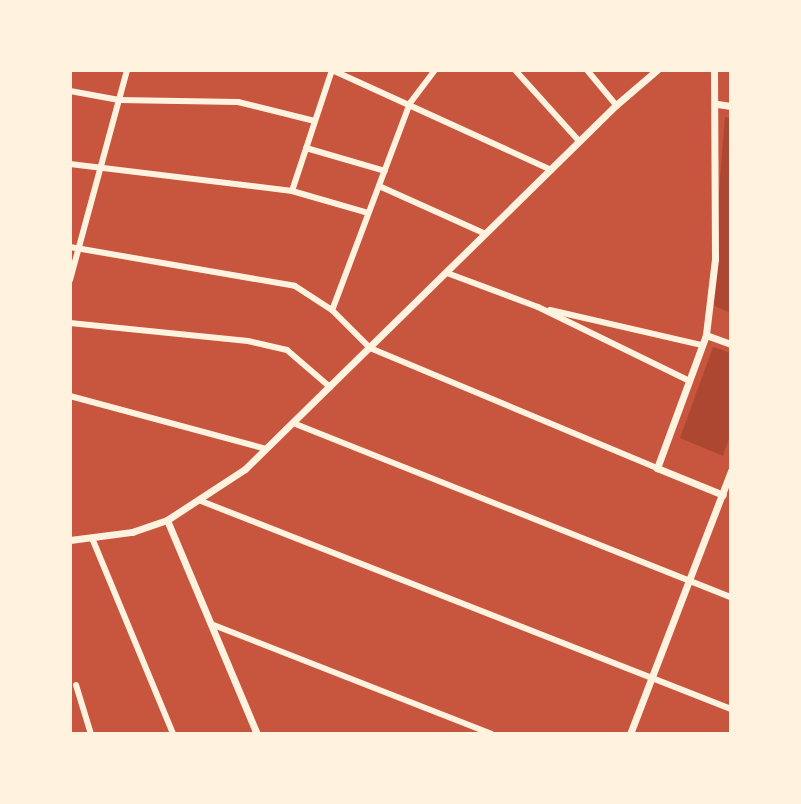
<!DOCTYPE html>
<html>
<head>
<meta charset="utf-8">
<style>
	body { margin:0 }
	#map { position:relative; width:801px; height:804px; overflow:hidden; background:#c8553d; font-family:Rubik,sans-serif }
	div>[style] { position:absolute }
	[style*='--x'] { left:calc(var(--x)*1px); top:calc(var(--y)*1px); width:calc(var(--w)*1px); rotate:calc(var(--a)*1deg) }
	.green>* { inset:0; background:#ae4732 }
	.minor>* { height:6px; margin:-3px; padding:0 3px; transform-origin:3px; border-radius:3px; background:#fff3e0 }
	.tertiary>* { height:7px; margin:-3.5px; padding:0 3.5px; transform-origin:3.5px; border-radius:3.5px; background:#fff3e0 }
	span { translate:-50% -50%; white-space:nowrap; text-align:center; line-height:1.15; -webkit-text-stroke:7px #fff3e0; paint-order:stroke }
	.frame { position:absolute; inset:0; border:72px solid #fff3e0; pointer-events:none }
</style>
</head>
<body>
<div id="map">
	<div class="green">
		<i style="clip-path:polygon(725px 117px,731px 119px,731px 313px,710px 304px)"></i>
		<i style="clip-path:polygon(713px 347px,731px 353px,731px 433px,723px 456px,680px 438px)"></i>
	</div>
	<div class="minor">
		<i style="--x:332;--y:70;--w:241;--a:24.5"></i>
		<i style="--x:435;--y:70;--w:41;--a:127.1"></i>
		<i style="--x:410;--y:103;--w:221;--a:110.6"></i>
		<i style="--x:332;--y:310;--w:54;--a:45"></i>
		<i style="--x:370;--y:348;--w:311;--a:22.7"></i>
		<i style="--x:515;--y:70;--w:96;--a:48"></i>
		<i style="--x:587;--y:70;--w:45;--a:50.4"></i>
		<i style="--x:70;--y:91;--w:50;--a:10.4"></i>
		<i style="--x:119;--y:100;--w:119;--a:1"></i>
		<i style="--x:238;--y:102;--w:79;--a:13.9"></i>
		<i style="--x:306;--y:148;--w:82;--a:16.2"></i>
		<i style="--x:70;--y:164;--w:224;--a:6.9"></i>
		<i style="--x:292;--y:191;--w:79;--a:16.1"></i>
		<i style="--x:379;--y:186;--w:117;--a:24.2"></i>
		<i style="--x:292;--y:191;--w:127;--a:-71.7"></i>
		<i style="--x:70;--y:247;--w:228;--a:9.8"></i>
		<i style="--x:295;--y:286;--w:44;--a:33"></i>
		<i style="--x:447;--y:273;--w:97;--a:20.5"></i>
		<i style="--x:538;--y:307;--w:167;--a:26"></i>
		<i style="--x:70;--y:280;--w:218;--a:-74.8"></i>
		<i style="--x:550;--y:310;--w:156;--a:13"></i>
		<i style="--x:70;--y:323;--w:179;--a:5.8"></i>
		<i style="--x:248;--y:341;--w:40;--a:13"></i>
		<i style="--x:287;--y:350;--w:57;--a:40.7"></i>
		<i style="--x:70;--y:396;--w:203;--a:15.1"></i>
		<i style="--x:293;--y:423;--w:471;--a:21.7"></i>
		<i style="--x:201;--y:501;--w:569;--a:21.43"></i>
		<i style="--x:92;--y:538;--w:212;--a:67.5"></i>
		<i style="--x:211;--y:624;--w:301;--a:21.4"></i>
		<i style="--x:76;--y:685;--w:51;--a:73"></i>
	</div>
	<div class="tertiary">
		<i style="--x:714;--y:70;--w:189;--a:89.7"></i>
		<i style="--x:715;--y:259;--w:77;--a:96.8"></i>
		<i style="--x:706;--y:335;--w:142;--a:110.2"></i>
		<i style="--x:657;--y:468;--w:71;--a:22.2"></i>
		<i style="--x:717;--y:104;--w:14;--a:8"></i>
		<i style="--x:706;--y:335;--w:27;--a:20"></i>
		<i style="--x:167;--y:520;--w:232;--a:67.2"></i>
		<i style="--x:70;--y:540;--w:63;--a:-7.4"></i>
		<i style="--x:132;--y:532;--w:37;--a:-19"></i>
		<i style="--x:167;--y:520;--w:93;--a:-33.2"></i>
		<i style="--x:245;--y:469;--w:520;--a:-44.45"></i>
		<i style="--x:616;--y:105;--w:54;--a:-40.5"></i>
		<i style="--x:630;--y:734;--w:282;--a:-69"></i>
	</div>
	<div class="frame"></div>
</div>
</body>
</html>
